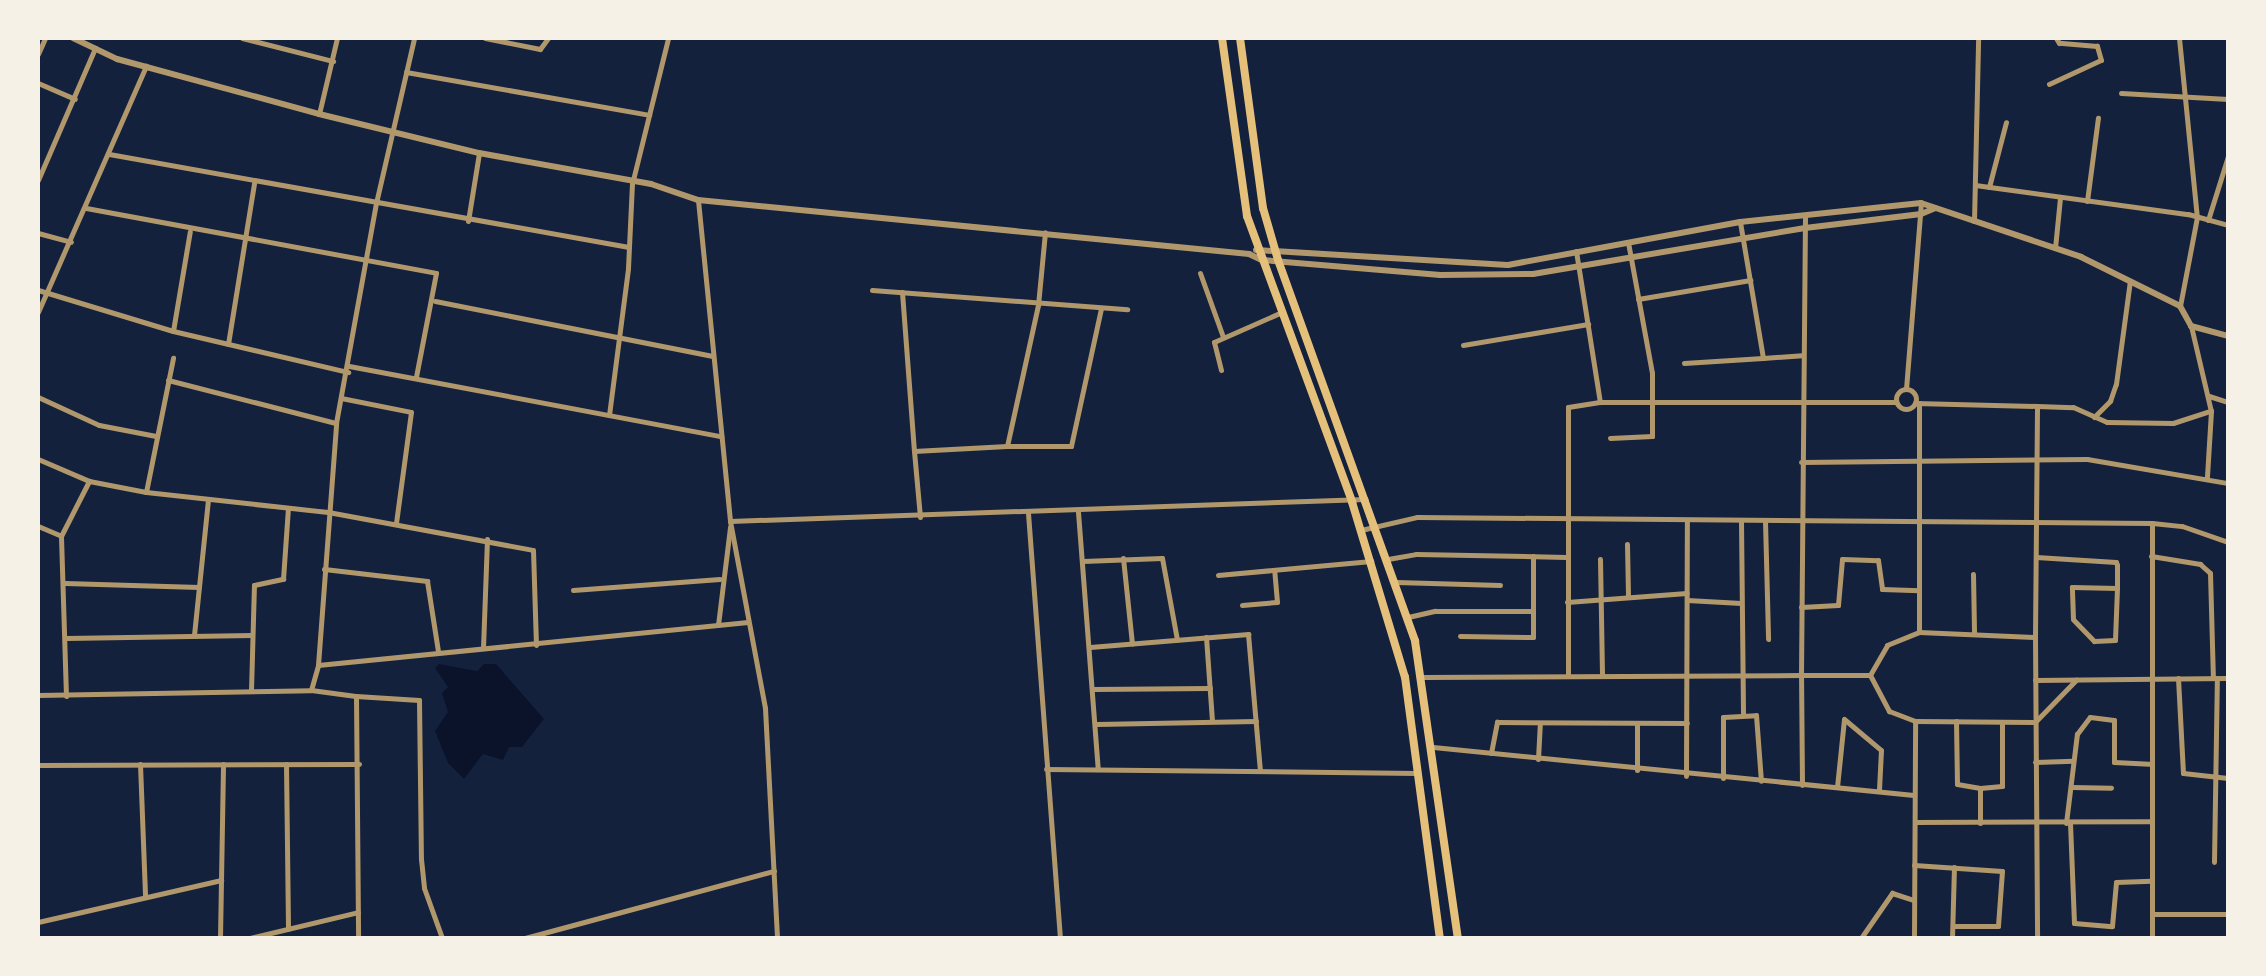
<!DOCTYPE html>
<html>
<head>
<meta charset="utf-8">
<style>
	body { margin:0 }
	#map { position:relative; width:2266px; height:976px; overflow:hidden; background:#14213d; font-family:"Crimson Pro",serif }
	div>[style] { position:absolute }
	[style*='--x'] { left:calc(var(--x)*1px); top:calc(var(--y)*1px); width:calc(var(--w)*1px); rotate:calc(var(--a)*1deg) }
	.water>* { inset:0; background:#0b132b }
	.minor>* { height:5px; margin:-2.5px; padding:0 2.5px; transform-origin:2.5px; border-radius:2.5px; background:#b1986c }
	.minor>.ring { margin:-2.5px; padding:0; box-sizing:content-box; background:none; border:5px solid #b1986c; border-radius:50% }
	.tertiary>* { height:6px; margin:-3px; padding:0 3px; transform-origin:3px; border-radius:3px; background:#b1986c }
	.trunk>* { height:8px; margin:-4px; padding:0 4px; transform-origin:4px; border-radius:4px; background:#e5c07b }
	span { translate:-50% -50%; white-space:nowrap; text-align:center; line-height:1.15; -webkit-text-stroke:6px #f6f1e7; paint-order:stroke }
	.frame { position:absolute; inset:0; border:40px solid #f6f1e7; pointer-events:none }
</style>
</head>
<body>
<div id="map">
	<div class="water">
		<i style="clip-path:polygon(439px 664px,477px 671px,484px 664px,496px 664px,544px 719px,522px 747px,509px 747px,503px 760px,483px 754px,464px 779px,448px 763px,435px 731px,448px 712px,442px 693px,448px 687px,435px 668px)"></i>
	</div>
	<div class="minor">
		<i style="--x:242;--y:38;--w:94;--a:14.2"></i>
		<i style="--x:485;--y:38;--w:56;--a:11.3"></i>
		<i style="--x:540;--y:49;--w:14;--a:-54"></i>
		<i style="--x:2179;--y:38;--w:180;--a:84.3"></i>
		<i style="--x:2197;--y:217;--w:91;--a:100.8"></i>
		<i style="--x:38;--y:54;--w:17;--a:-66"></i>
		<i style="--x:406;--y:72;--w:247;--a:10"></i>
		<i style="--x:38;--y:83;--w:40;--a:23.4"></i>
		<i style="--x:2049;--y:84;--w:57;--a:-24.8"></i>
		<i style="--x:2101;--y:60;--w:15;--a:-106"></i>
		<i style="--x:2097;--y:46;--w:38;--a:-175"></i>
		<i style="--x:2059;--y:43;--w:6;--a:-121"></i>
		<i style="--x:2121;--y:93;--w:107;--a:3.2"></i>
		<i style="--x:319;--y:114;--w:78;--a:-76.7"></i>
		<i style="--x:109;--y:154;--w:528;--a:10.14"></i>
		<i style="--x:38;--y:180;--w:144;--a:-66.6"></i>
		<i style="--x:1975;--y:185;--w:215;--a:7.8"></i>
		<i style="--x:2188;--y:214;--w:41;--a:15.4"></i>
		<i style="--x:1989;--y:187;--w:67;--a:-75.3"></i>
		<i style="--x:698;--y:200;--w:323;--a:84.3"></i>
		<i style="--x:730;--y:521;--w:636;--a:-1.98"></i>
		<i style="--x:2087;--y:201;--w:84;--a:-82.5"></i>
		<i style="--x:86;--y:208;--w:356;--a:10.5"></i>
		<i style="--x:436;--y:273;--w:106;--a:100.9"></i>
		<i style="--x:2208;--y:220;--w:67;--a:-72.6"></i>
		<i style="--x:468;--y:221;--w:69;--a:-80.8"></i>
		<i style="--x:1974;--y:221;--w:183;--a:-88.7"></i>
		<i style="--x:1740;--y:222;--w:138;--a:80.4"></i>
		<i style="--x:1763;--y:358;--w:39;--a:-4"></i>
		<i style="--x:38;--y:233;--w:34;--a:15"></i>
		<i style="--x:2055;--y:248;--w:50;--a:-84.3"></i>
		<i style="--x:1576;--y:251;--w:153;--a:81"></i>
		<i style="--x:1600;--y:402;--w:296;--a:0"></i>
		<i style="--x:1200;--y:273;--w:68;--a:70.2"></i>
		<i style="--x:38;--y:290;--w:141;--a:16.9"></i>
		<i style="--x:173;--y:331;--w:180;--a:13.2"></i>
		<i style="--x:872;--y:290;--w:256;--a:4.3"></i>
		<i style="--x:902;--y:292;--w:159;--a:85.7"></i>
		<i style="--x:1638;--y:299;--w:114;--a:-9.6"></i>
		<i style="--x:435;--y:301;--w:283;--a:11.2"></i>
		<i style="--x:38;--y:312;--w:269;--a:-66.3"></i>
		<i style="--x:2191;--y:326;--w:87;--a:76.8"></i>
		<i style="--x:2211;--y:411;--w:66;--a:93.5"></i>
		<i style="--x:173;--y:331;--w:101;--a:-80.4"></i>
		<i style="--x:228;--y:344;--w:163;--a:-80.8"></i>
		<i style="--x:1463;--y:345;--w:127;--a:-9.5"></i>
		<i style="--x:1684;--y:363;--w:79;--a:-3.6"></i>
		<i style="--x:349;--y:366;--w:379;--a:10.7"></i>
		<i style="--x:1221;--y:370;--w:29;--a:-104"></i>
		<i style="--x:1214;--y:342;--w:74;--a:-23.8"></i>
		<i style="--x:168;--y:380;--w:173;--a:14.4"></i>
		<i style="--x:1906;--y:389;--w:187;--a:-85.4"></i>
		<i class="ring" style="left:1896px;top:389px;width:15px;height:15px"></i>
		<i style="--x:2209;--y:396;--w:20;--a:18"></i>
		<i style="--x:38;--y:397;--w:67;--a:24.7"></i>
		<i style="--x:99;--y:425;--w:58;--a:10.9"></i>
		<i style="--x:341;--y:398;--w:71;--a:11.3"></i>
		<i style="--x:411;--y:412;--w:112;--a:97.7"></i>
		<i style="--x:1919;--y:403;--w:229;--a:90"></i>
		<i style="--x:2037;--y:406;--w:36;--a:2"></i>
		<i style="--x:2073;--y:407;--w:37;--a:24"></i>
		<i style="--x:2107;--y:422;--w:66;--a:0.9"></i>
		<i style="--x:2173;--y:423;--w:40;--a:-18"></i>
		<i style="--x:609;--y:415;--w:148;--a:-82.6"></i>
		<i style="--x:628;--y:268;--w:84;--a:-87.3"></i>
		<i style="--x:632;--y:184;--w:150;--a:-76.1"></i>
		<i style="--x:2094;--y:417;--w:23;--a:-45"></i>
		<i style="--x:2110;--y:401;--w:18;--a:-71"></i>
		<i style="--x:2116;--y:384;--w:104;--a:-82.3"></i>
		<i style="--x:1610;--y:438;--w:42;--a:-2.7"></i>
		<i style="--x:1652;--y:436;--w:63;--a:-90"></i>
		<i style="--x:1652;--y:373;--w:133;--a:-100.4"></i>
		<i style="--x:1007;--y:446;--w:64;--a:0"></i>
		<i style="--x:1071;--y:446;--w:141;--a:-77.7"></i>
		<i style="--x:38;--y:459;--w:56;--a:23.3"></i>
		<i style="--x:89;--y:481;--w:58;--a:10.9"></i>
		<i style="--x:146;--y:492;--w:183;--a:6.3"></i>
		<i style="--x:328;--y:512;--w:208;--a:10.5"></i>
		<i style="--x:533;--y:550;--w:95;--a:88.2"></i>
		<i style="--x:1801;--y:462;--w:286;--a:-0.6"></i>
		<i style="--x:2087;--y:459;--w:143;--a:9.7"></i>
		<i style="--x:146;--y:492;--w:137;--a:-78.6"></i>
		<i style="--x:1078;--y:512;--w:258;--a:85.6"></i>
		<i style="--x:1028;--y:513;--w:426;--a:85.7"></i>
		<i style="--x:920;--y:517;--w:66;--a:-95.2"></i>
		<i style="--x:914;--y:451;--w:93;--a:-3.1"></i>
		<i style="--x:1007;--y:446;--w:144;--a:-77.6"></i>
		<i style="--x:1038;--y:305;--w:73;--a:-84.5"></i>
		<i style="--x:730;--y:521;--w:190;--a:79.4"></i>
		<i style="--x:765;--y:708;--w:230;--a:87"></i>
		<i style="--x:1741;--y:521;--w:194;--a:89.4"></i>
		<i style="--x:1765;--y:521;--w:118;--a:88.5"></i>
		<i style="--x:2152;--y:523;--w:415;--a:90"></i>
		<i style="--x:38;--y:526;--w:25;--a:23"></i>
		<i style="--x:1361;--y:530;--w:57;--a:-13.1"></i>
		<i style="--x:1417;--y:517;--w:735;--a:0.47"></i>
		<i style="--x:2152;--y:523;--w:30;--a:6"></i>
		<i style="--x:2182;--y:526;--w:49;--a:19.2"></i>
		<i style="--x:1627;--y:544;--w:53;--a:88.9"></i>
		<i style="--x:2151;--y:556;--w:50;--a:9.3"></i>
		<i style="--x:2200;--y:564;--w:13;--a:42"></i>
		<i style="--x:2210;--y:573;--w:105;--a:88.4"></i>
		<i style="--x:2036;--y:557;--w:80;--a:3.6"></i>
		<i style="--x:2116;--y:562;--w:3;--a:72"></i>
		<i style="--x:2117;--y:565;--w:23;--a:90"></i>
		<i style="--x:2117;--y:588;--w:52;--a:92.2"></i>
		<i style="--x:2115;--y:640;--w:21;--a:177"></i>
		<i style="--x:2094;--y:641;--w:30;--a:-134"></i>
		<i style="--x:2073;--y:619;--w:32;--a:-92"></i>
		<i style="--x:2072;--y:587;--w:45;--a:1.3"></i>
		<i style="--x:1123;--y:558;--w:86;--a:84"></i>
		<i style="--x:1388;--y:559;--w:28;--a:-10"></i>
		<i style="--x:1416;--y:554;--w:150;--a:1.1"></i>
		<i style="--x:1600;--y:559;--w:117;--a:89"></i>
		<i style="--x:1083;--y:561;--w:79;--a:-2.2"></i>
		<i style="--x:1162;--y:558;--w:83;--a:79.6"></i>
		<i style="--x:324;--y:569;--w:104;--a:6.6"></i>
		<i style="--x:427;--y:581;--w:71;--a:81.1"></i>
		<i style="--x:1973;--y:574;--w:60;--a:89"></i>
		<i style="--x:1218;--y:575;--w:154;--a:-5.2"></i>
		<i style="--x:1396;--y:582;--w:104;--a:1.7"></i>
		<i style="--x:65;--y:583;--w:134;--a:1.7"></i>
		<i style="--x:573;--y:590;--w:147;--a:-4.3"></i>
		<i style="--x:1687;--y:600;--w:54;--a:3.2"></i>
		<i style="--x:1567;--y:602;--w:120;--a:-4.3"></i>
		<i style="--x:1242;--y:605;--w:35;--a:-5"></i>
		<i style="--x:1277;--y:602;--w:32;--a:-95"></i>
		<i style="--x:1801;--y:607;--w:37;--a:-3"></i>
		<i style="--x:1838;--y:605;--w:46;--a:-85"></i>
		<i style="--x:1842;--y:559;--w:36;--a:2"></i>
		<i style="--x:1878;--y:560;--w:29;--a:82"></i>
		<i style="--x:1882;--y:589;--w:37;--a:2"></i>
		<i style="--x:1408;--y:617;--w:28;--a:-13"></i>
		<i style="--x:1435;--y:611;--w:98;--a:0"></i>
		<i style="--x:718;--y:625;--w:99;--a:-83"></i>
		<i style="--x:194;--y:635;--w:136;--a:-84.1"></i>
		<i style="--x:1460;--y:636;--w:73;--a:0.8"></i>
		<i style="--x:1533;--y:637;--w:81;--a:-90"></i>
		<i style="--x:1206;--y:637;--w:84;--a:85.9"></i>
		<i style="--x:2035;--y:637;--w:301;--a:89.6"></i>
		<i style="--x:66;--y:638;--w:186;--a:-0.9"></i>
		<i style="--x:1090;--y:647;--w:159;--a:-4.7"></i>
		<i style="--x:1248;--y:634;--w:137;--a:85"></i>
		<i style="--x:483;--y:648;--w:109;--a:-87.9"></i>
		<i style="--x:318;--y:665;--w:432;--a:-5.7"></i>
		<i style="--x:1870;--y:675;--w:41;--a:62.2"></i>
		<i style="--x:1889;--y:711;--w:28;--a:21"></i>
		<i style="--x:1915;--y:721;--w:120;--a:0.5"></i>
		<i style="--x:2035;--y:722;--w:59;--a:-45.7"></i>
		<i style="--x:1568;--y:676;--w:269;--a:-90"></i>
		<i style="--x:1568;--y:407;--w:32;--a:-9"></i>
		<i style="--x:1423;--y:677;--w:378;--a:-0.3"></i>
		<i style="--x:1801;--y:675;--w:460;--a:-89.5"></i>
		<i style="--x:2178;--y:678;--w:95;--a:87"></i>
		<i style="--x:2183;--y:773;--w:45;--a:6.3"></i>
		<i style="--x:2035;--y:680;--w:193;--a:-0.6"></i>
		<i style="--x:1094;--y:689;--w:116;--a:-0.5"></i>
		<i style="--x:311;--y:690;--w:45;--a:7.6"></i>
		<i style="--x:356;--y:696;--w:242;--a:89.5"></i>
		<i style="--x:251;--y:691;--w:106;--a:-88.4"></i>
		<i style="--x:254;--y:585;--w:30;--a:-12"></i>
		<i style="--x:283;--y:579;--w:71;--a:-86"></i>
		<i style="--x:38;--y:695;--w:273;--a:-1"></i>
		<i style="--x:311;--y:690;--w:26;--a:-74"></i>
		<i style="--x:318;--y:665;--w:243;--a:-85.7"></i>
		<i style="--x:336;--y:423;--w:224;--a:-79.7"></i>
		<i style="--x:376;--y:203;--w:169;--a:-77"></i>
		<i style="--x:66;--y:696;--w:160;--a:-91.8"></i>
		<i style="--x:61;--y:536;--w:62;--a:-63"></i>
		<i style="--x:356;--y:696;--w:63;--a:3.6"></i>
		<i style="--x:419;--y:700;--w:159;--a:89.3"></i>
		<i style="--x:421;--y:859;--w:29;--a:84"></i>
		<i style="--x:424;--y:888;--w:53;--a:70.2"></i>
		<i style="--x:1956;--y:721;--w:63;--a:89.1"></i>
		<i style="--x:1957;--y:784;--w:22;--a:10"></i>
		<i style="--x:1097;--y:724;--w:159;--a:-1.1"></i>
		<i style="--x:1433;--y:747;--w:483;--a:5.7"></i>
		<i style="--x:1491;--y:753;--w:32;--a:-79"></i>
		<i style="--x:1497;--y:722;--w:190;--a:0.3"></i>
		<i style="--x:1538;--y:759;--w:36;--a:-87"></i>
		<i style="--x:2035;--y:762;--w:38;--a:-2"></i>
		<i style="--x:140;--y:764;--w:133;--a:87.8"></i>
		<i style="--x:286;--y:764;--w:165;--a:89.3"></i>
		<i style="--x:38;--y:765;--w:321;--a:-0.2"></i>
		<i style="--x:1046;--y:769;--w:371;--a:0.6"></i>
		<i style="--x:1637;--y:770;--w:47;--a:-90"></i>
		<i style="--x:1686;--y:776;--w:256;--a:-89.8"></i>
		<i style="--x:1723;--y:778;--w:61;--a:-90"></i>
		<i style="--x:1723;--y:717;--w:33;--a:-3"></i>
		<i style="--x:1756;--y:715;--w:66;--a:85.7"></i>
		<i style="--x:1802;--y:785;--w:110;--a:-90.5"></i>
		<i style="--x:1801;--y:675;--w:69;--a:0"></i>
		<i style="--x:1870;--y:675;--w:34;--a:-60"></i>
		<i style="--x:1887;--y:645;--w:35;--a:-22"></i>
		<i style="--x:1919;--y:632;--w:116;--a:2.5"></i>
		<i style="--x:2035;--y:637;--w:231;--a:-89.5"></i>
		<i style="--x:2037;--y:406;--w:122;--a:-178.6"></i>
		<i style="--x:1837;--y:787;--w:68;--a:-84.1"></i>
		<i style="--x:1844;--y:719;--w:48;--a:40"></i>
		<i style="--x:1881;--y:750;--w:40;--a:92.9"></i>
		<i style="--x:2072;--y:787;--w:39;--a:1"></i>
		<i style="--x:1915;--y:822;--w:235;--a:-0.2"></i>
		<i style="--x:1980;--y:823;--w:35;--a:-90"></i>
		<i style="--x:1980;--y:788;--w:22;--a:-5"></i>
		<i style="--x:2002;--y:786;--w:64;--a:-90"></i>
		<i style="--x:2066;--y:823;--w:90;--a:-83"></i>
		<i style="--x:2077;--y:734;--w:21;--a:-53"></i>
		<i style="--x:2090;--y:717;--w:24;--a:7"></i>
		<i style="--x:2114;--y:720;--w:42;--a:90"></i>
		<i style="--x:2114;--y:762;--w:35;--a:3"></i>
		<i style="--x:2070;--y:823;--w:100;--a:87.7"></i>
		<i style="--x:2074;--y:923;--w:38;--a:5"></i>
		<i style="--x:2112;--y:926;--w:44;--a:-84.8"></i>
		<i style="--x:2116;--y:882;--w:35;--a:-2"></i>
		<i style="--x:2214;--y:862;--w:184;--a:-89.1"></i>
		<i style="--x:1914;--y:865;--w:88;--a:3.9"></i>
		<i style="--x:2002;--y:871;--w:55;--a:94.2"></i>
		<i style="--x:1998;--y:926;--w:45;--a:180"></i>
		<i style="--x:2152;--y:914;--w:76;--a:0"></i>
		<i style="--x:38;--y:922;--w:188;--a:-12.9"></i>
		<i style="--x:220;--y:938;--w:174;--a:-89"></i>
		<i style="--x:250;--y:938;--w:111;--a:-13.5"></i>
		<i style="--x:525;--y:938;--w:258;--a:-15.1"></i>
		<i style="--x:1861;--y:938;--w:55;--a:-55.4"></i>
		<i style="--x:1892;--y:893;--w:23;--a:18"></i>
		<i style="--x:1914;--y:938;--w:217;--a:-89.7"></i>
		<i style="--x:1952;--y:938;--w:71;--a:-88.4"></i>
	</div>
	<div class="tertiary">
		<i style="--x:73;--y:38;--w:49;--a:25.5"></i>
		<i style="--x:117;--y:59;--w:209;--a:15.2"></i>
		<i style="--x:319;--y:114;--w:165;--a:13.7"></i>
		<i style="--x:479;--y:153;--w:175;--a:10.2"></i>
		<i style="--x:651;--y:184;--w:50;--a:18.8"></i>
		<i style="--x:698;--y:200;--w:554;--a:5.6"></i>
		<i style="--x:1249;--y:254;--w:14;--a:25"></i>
		<i style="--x:1262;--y:260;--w:179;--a:4.8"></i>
		<i style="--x:1440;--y:275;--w:93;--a:-0.6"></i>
		<i style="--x:1533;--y:274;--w:276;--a:-9.6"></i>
		<i style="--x:1805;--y:228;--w:117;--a:-6.9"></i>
		<i style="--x:1921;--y:214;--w:15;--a:-23"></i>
		<i style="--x:1256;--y:250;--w:252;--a:3.4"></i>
		<i style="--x:1508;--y:265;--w:236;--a:-10.5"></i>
		<i style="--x:1740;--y:222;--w:182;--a:-6"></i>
		<i style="--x:1921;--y:203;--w:169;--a:18.6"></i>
		<i style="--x:2081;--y:257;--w:110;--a:26.3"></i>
		<i style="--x:2180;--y:306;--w:23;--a:61"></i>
		<i style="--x:2191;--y:326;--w:38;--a:15"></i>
	</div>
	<div class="trunk">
		<i style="--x:1222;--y:38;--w:180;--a:82"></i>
		<i style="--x:1247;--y:216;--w:305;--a:69.8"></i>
		<i style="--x:1352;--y:502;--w:183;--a:73.2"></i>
		<i style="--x:1405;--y:677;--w:263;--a:82.4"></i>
		<i style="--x:1240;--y:38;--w:172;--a:82.3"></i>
		<i style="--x:1263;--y:208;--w:54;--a:73.9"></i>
		<i style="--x:1278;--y:260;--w:405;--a:70.2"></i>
		<i style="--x:1415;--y:641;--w:300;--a:81.8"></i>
	</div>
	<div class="frame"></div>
</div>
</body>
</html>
